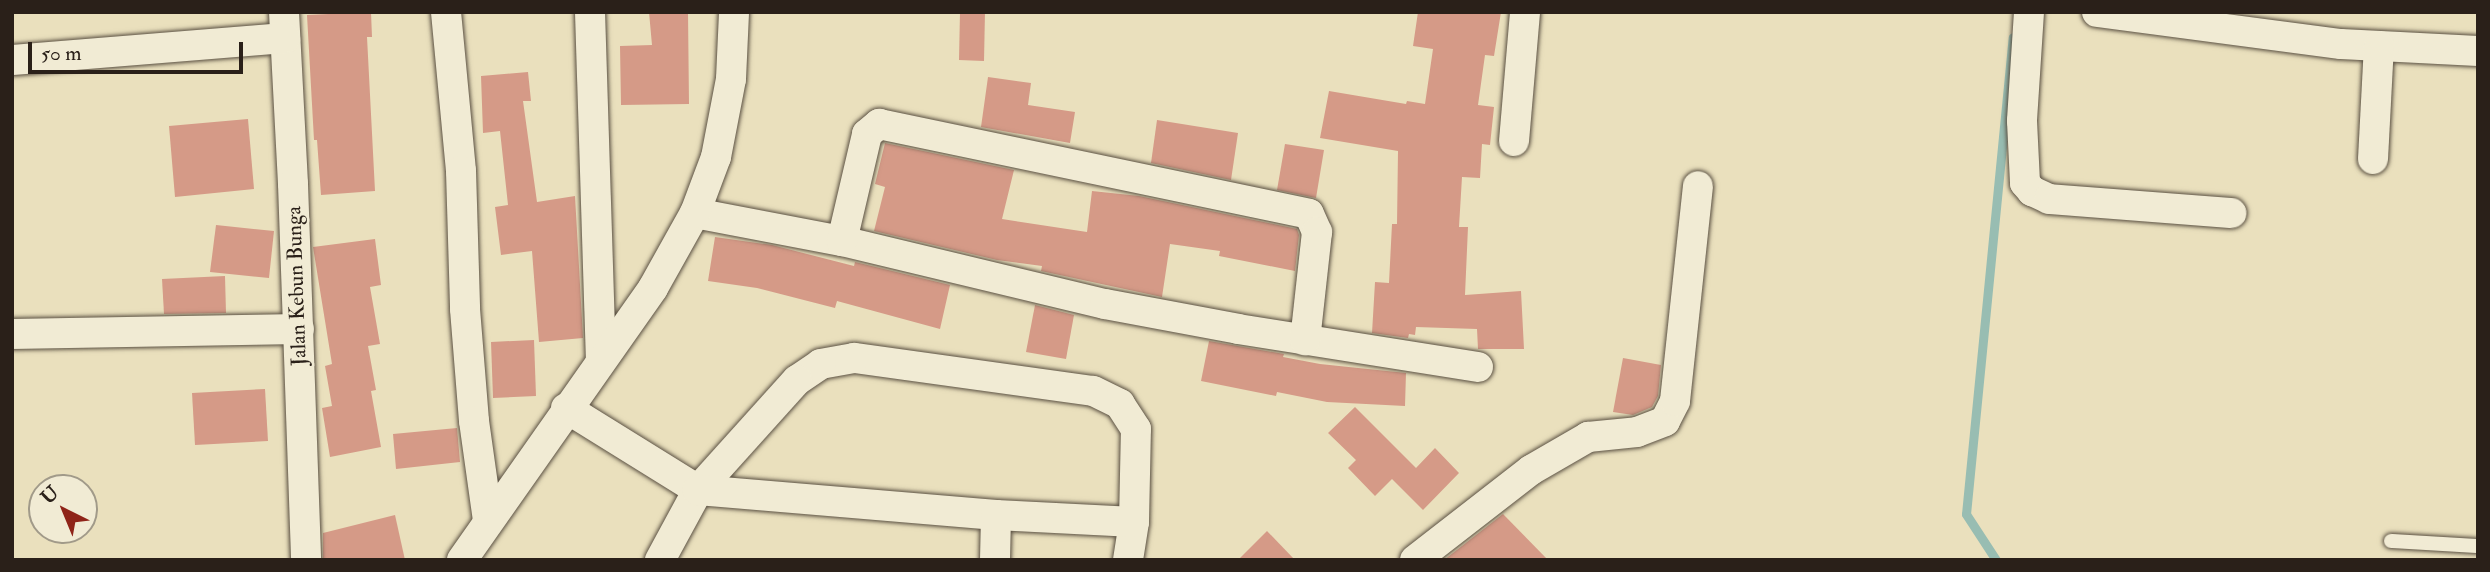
<!DOCTYPE html>
<html>
<head>
<meta charset="utf-8">
<style>
	body { margin:0 }
	#map { position:relative; width:2490px; height:572px; overflow:hidden; background:#eae0bd; font-family:"IM FELL Double Pica",serif }
	div>[style] { position:absolute }
	[style*='--x'] { left:calc(var(--x)*1px); top:calc(var(--y)*1px); width:calc(var(--w)*1px); rotate:calc(var(--a)*1deg) }
	.stream>* { height:9px; margin:-4.5px; padding:0 4.5px; transform-origin:4.5px; border-radius:4.5px; background:#98bdb2 }
	.building>* { inset:0; background:#d59a87 }
	.roads { filter:drop-shadow(0 0 2px #5a5042) drop-shadow(0 0 2px #5a5042) }
	.lane>* { height:14px; margin:-7px; padding:0 7px; transform-origin:7px; border-radius:7px; background:#f1ebd4 }
	.street>* { height:30px; margin:-15px; padding:0 15px; transform-origin:15px; border-radius:15px; background:#f1ebd4 }
	span { translate:-50% -50%; white-space:nowrap; text-align:center; line-height:1.15; -webkit-text-stroke:5px #f1ebd4; paint-order:stroke }
	.street-label { font-size:21px; color:#2a2019 }
	.frame { position:absolute; inset:0; border:14px solid #2a2019; pointer-events:none }
	.north { position:absolute; left:28px; top:474px; width:70px; height:70px; box-sizing:border-box; background:#f1ebd4; border:2px solid #a19a89; border-radius:50%; rotate:317deg; font-size:19px; font-weight:700; line-height:28px; text-align:center; color:#2a2019 }
	.north::after { content:''; display:block; margin:auto; width:24px; height:32px; background:#8f2418; clip-path:polygon(50% 0,100% 100%,50% 72%,0 100%) }
	.scale { position:absolute; left:28px; top:42px; width:215px; height:32px; box-sizing:border-box; border:4px solid #2a2019; border-top:0; padding-left:9px; font-size:21px; line-height:24px; white-space:nowrap; color:#2a2019; -webkit-text-stroke:5px #f1ebd4; paint-order:stroke }
</style>
</head>
<body>
<div id="map">
	<div class="stream">
		<i style="--x:1996;--y:560;--w:55;--a:-123.1"></i>
		<i style="--x:1966;--y:514;--w:479;--a:-84.4"></i>
	</div>
	<div class="building">
		<i style="clip-path:polygon(371px 12px,372px 37px,367px 37px,375px 191px,321px 195px,317px 140px,314px 140px,307px 15px)"></i>
		<i style="clip-path:polygon(649px 12px,688px 12px,689px 104px,621px 105px,620px 46px,652px 45px)"></i>
		<i style="clip-path:polygon(960px 12px,985px 12px,984px 61px,959px 60px)"></i>
		<i style="clip-path:polygon(1418px 12px,1501px 12px,1494px 56px,1485px 55px,1478px 105px,1494px 107px,1490px 145px,1482px 144px,1480px 178px,1462px 177px,1459px 227px,1468px 227px,1465px 295px,1521px 291px,1524px 349px,1478px 349px,1477px 329px,1416px 327px,1415px 335px,1409px 334px,1408px 338px,1372px 333px,1375px 282px,1389px 283px,1392px 224px,1397px 224px,1398px 151px,1320px 138px,1329px 91px,1406px 104px,1407px 101px,1425px 104px,1433px 49px,1413px 46px)"></i>
		<i style="clip-path:polygon(528px 72px,531px 101px,523px 101px,537px 202px,575px 196px,583px 338px,539px 342px,532px 251px,501px 255px,495px 207px,508px 205px,500px 131px,483px 133px,481px 76px)"></i>
		<i style="clip-path:polygon(988px 77px,1031px 83px,1028px 105px,1075px 112px,1070px 143px,981px 127px)"></i>
		<i style="clip-path:polygon(248px 119px,254px 189px,175px 197px,169px 126px)"></i>
		<i style="clip-path:polygon(1157px 120px,1238px 133px,1231px 180px,1151px 163px)"></i>
		<i style="clip-path:polygon(885px 143px,1014px 170px,1002px 219px,1087px 232px,1092px 191px,1139px 196px,1297px 229px,1299px 235px,1295px 271px,1219px 256px,1220px 251px,1170px 244px,1162px 297px,1041px 271px,1042px 266px,997px 260px,874px 231px,885px 187px,875px 184px)"></i>
		<i style="clip-path:polygon(1285px 144px,1324px 150px,1316px 198px,1277px 190px)"></i>
		<i style="clip-path:polygon(216px 225px,274px 231px,269px 278px,210px 272px)"></i>
		<i style="clip-path:polygon(715px 237px,772px 245px,854px 266px,855px 262px,950px 285px,940px 329px,837px 301px,835px 308px,757px 288px,708px 281px)"></i>
		<i style="clip-path:polygon(375px 239px,381px 285px,370px 287px,380px 344px,368px 346px,376px 390px,371px 391px,381px 447px,330px 457px,322px 408px,332px 406px,325px 366px,332px 364px,313px 247px)"></i>
		<i style="clip-path:polygon(225px 276px,226px 313px,164px 314px,162px 279px)"></i>
		<i style="clip-path:polygon(1035px 305px,1074px 315px,1066px 359px,1026px 352px)"></i>
		<i style="clip-path:polygon(534px 340px,536px 396px,493px 398px,491px 342px)"></i>
		<i style="clip-path:polygon(1209px 341px,1284px 354px,1283px 357px,1320px 364px,1406px 373px,1405px 406px,1327px 402px,1277px 392px,1276px 396px,1201px 381px)"></i>
		<i style="clip-path:polygon(1623px 358px,1661px 365px,1658px 396px,1652px 407px,1633px 415px,1613px 412px)"></i>
		<i style="clip-path:polygon(265px 389px,268px 441px,195px 445px,192px 393px)"></i>
		<i style="clip-path:polygon(1355px 407px,1416px 468px,1435px 448px,1459px 473px,1423px 510px,1392px 479px,1375px 496px,1348px 468px,1356px 460px,1328px 433px)"></i>
		<i style="clip-path:polygon(457px 428px,460px 462px,396px 469px,393px 434px)"></i>
		<i style="clip-path:polygon(1503px 514px,1548px 560px,1444px 560px)"></i>
		<i style="clip-path:polygon(395px 515px,405px 560px,323px 560px,323px 533px)"></i>
		<i style="clip-path:polygon(1267px 531px,1295px 560px,1238px 560px)"></i>
	</div>
	<div class="roads">
		<div class="lane">
			<i style="--x:2391;--y:541;--w:87;--a:3.3"></i>
		</div>
		<div class="street">
			<i style="--x:284;--y:12;--w:172;--a:87"></i>
			<i style="--x:293;--y:184;--w:376;--a:88"></i>
			<i style="--x:446;--y:12;--w:160;--a:84.6"></i>
			<i style="--x:461;--y:171;--w:138;--a:88.3"></i>
			<i style="--x:465;--y:309;--w:112;--a:85.4"></i>
			<i style="--x:474;--y:421;--w:100;--a:82"></i>
			<i style="--x:590;--y:12;--w:346;--a:88.2"></i>
			<i style="--x:2029;--y:12;--w:109;--a:93.7"></i>
			<i style="--x:2022;--y:121;--w:62;--a:87.2"></i>
			<i style="--x:2025;--y:183;--w:11;--a:49"></i>
			<i style="--x:2032;--y:191;--w:19;--a:25"></i>
			<i style="--x:2049;--y:199;--w:183;--a:4.4"></i>
			<i style="--x:2097;--y:12;--w:246;--a:7.5"></i>
			<i style="--x:2341;--y:44;--w:137;--a:2.9"></i>
			<i style="--x:12;--y:60;--w:274;--a:-4.6"></i>
			<i style="--x:1514;--y:141;--w:129;--a:-85.1"></i>
			<i style="--x:2373;--y:159;--w:113;--a:-87"></i>
			<i style="--x:695;--y:213;--w:150;--a:10.8"></i>
			<i style="--x:842;--y:241;--w:270;--a:13.5"></i>
			<i style="--x:1105;--y:304;--w:135;--a:10.6"></i>
			<i style="--x:1238;--y:329;--w:243;--a:9"></i>
			<i style="--x:842;--y:241;--w:110;--a:-76.8"></i>
			<i style="--x:867;--y:134;--w:16;--a:-40"></i>
			<i style="--x:879;--y:124;--w:439;--a:11.8"></i>
			<i style="--x:1309;--y:214;--w:20;--a:66"></i>
			<i style="--x:1317;--y:232;--w:109;--a:96.3"></i>
			<i style="--x:12;--y:334;--w:287;--a:-1"></i>
			<i style="--x:566;--y:408;--w:155;--a:31.8"></i>
			<i style="--x:698;--y:490;--w:80;--a:118.5"></i>
			<i style="--x:462;--y:560;--w:332;--a:-54.9"></i>
			<i style="--x:653;--y:288;--w:86;--a:-60.8"></i>
			<i style="--x:695;--y:213;--w:60;--a:-69.4"></i>
			<i style="--x:716;--y:157;--w:79;--a:-79.1"></i>
			<i style="--x:731;--y:79;--w:67;--a:-87.4"></i>
			<i style="--x:995;--y:560;--w:45;--a:-88.7"></i>
			<i style="--x:1128;--y:560;--w:38;--a:-81"></i>
			<i style="--x:1134;--y:522;--w:93;--a:-88.8"></i>
			<i style="--x:1136;--y:429;--w:30;--a:-123"></i>
			<i style="--x:1120;--y:404;--w:30;--a:-154"></i>
			<i style="--x:1093;--y:391;--w:241;--a:-172.1"></i>
			<i style="--x:854;--y:358;--w:34;--a:170"></i>
			<i style="--x:821;--y:364;--w:29;--a:146"></i>
			<i style="--x:797;--y:380;--w:148;--a:132"></i>
			<i style="--x:698;--y:490;--w:299;--a:4.8"></i>
			<i style="--x:996;--y:515;--w:138;--a:2.9"></i>
			<i style="--x:1415;--y:560;--w:147;--a:-37.8"></i>
			<i style="--x:1531;--y:470;--w:66;--a:-30.1"></i>
			<i style="--x:1588;--y:437;--w:49;--a:-5.8"></i>
			<i style="--x:1637;--y:432;--w:30;--a:-21"></i>
			<i style="--x:1665;--y:421;--w:22;--a:-63"></i>
			<i style="--x:1675;--y:401;--w:216;--a:-83.9"></i>
		</div>
	</div>
	<div class="street-label">
		<span style="left:297px;top:286px;rotate:-92deg">Jalan Kebun Bunga</span>
	</div>
	<div class="frame"></div>
	<div class="north">U</div>
	<div class="scale">50 m</div>
</div>
</body>
</html>
